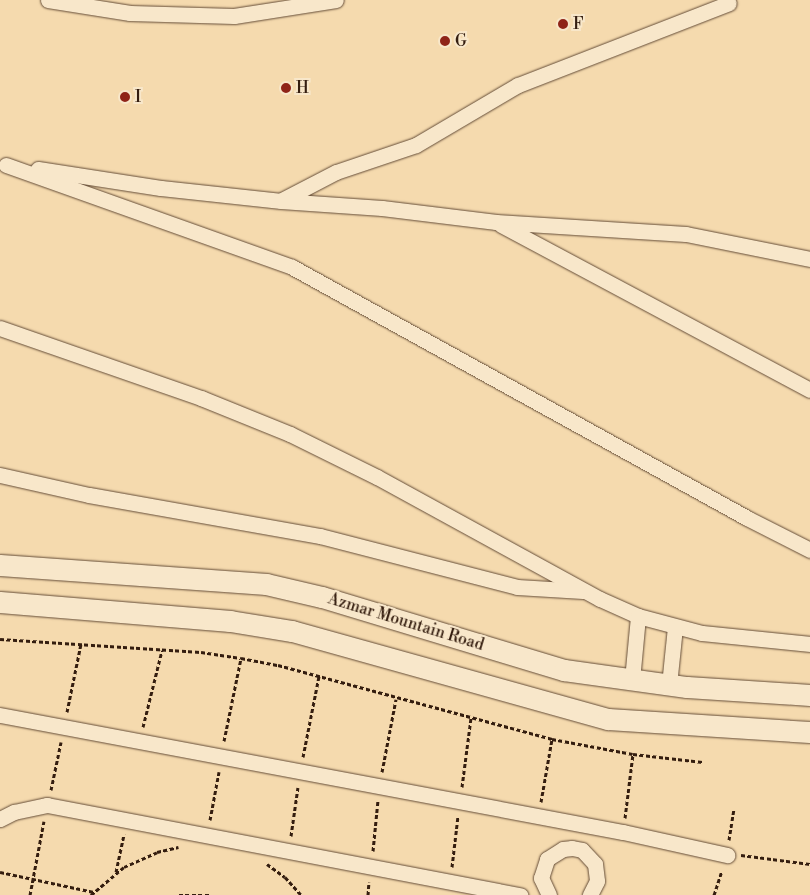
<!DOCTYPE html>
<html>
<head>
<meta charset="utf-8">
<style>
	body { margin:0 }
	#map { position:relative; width:810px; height:895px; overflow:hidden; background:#f5daae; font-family:"Libre Bodoni",serif }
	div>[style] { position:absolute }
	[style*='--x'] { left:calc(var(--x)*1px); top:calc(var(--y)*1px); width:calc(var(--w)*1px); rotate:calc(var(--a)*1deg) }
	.path>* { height:3px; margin-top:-1.5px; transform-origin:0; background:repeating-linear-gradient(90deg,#341d0f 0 4px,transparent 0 6.5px) }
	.roads { filter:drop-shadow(0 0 1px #644c37) drop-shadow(0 0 1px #644c37) }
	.street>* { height:15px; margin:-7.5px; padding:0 7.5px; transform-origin:7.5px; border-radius:7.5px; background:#f8e7ca }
	.secondary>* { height:21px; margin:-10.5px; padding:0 10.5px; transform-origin:10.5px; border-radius:10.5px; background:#f8e7ca }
	.dots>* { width:14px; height:14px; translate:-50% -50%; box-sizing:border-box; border:2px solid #f8e7ca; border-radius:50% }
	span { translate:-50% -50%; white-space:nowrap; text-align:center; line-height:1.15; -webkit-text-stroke:4px #f8e7ca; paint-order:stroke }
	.poi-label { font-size:16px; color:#341d0f }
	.left { translate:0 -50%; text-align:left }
	.street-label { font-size:16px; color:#341d0f }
</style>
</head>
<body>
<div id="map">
	<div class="path">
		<i style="--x:0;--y:639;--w:201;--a:3.7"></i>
		<i style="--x:201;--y:652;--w:40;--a:8.5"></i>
		<i style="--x:241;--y:658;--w:38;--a:11"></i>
		<i style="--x:278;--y:665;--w:284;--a:15.1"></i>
		<i style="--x:552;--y:739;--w:82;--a:10.5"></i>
		<i style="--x:633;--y:754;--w:70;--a:6.5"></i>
		<i style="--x:67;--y:712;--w:69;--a:-78.4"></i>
		<i style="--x:143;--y:727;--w:79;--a:-76.1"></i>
		<i style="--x:224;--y:741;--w:85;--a:-78.4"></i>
		<i style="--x:303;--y:757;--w:83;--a:-78.8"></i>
		<i style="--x:382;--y:772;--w:74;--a:-79.1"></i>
		<i style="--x:462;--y:787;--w:70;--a:-82.6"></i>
		<i style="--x:51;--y:790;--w:49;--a:-78.2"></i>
		<i style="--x:541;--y:802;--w:64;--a:-80.1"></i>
		<i style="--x:625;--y:818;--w:64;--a:-82.9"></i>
		<i style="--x:210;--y:820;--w:49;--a:-79.4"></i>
		<i style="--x:291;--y:836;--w:49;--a:-81.9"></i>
		<i style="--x:729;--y:840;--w:31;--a:-81"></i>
		<i style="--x:373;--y:851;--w:51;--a:-84.4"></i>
		<i style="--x:741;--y:855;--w:70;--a:7.4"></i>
		<i style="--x:267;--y:864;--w:22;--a:36"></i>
		<i style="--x:285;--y:877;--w:24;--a:48"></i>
		<i style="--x:452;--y:867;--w:51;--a:-83.3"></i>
		<i style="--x:0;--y:872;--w:96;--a:12"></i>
		<i style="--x:116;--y:872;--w:39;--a:-78"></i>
		<i style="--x:30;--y:895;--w:75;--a:-79.3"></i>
		<i style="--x:91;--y:895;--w:43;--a:-40.3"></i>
		<i style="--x:124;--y:867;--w:36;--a:-24"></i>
		<i style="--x:157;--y:852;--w:22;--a:-13"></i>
		<i style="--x:179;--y:895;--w:32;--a:0"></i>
		<i style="--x:368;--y:895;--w:13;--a:-86"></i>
		<i style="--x:714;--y:895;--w:25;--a:-72"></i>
	</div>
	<div class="roads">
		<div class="street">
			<i style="--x:48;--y:0;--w:83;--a:9"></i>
			<i style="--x:130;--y:13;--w:104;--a:1.7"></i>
			<i style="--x:234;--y:16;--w:103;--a:-8.9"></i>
			<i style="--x:6;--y:165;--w:304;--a:19.6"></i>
			<i style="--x:292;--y:267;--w:520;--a:28.88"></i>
			<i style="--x:747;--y:518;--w:71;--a:26.9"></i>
			<i style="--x:38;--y:169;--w:124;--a:8.8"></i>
			<i style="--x:161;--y:188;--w:121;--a:6.2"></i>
			<i style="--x:281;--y:201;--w:101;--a:4"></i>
			<i style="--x:382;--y:208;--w:115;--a:7"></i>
			<i style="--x:496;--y:222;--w:190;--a:3.6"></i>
			<i style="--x:686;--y:234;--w:126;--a:11.4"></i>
			<i style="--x:282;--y:200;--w:61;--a:-27.4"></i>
			<i style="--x:336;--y:172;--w:84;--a:-18.6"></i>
			<i style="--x:416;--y:145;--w:118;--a:-30.5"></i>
			<i style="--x:518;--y:85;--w:226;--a:-21.2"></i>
			<i style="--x:501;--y:225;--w:350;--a:28.1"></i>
			<i style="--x:0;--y:328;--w:213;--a:19.2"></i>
			<i style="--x:201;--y:398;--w:96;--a:22"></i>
			<i style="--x:290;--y:434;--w:97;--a:26.3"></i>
			<i style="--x:377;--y:477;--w:254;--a:28.7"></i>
			<i style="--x:600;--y:599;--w:42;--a:24.1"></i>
			<i style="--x:638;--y:616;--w:66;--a:14.9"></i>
			<i style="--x:702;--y:633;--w:109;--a:5.8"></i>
			<i style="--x:0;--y:475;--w:91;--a:12.7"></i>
			<i style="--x:89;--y:495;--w:235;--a:10.1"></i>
			<i style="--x:320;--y:536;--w:203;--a:14.5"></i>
			<i style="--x:517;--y:587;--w:66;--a:3.5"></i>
			<i style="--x:632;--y:680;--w:64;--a:-84.6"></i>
			<i style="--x:669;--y:685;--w:58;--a:-84.1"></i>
			<i style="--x:0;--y:715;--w:634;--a:10.64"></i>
			<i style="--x:623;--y:832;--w:107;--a:12.5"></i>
			<i style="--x:0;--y:819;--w:16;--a:-27"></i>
			<i style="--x:14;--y:812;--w:34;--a:-12"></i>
			<i style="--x:47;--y:805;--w:482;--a:10.8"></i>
			<i style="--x:549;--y:895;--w:19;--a:-115"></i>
			<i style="--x:541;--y:878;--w:20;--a:-72"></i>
			<i style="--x:547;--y:859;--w:19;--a:-32"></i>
			<i style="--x:563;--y:849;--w:9;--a:-6"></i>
			<i style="--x:572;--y:848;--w:10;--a:11"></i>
			<i style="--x:582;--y:850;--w:19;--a:47"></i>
			<i style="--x:595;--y:864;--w:17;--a:83"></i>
			<i style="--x:597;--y:881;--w:16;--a:117"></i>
		</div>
		<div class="secondary">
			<i style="--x:0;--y:565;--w:267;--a:4.1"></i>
			<i style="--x:266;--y:584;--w:57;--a:13.1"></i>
			<i style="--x:322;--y:597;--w:253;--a:16.8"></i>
			<i style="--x:564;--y:670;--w:124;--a:7.9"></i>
			<i style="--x:687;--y:687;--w:123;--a:3.7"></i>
			<i style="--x:0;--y:602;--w:231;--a:4.7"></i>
			<i style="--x:230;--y:621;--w:63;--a:9.2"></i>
			<i style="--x:292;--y:631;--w:328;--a:15.6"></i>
			<i style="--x:608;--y:719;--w:202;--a:3.7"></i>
		</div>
	</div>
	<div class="dots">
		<i style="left:563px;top:24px;background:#8f2418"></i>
		<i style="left:445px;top:41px;background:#8f2418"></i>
		<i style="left:286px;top:88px;background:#8f2418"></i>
		<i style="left:125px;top:97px;background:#8f2418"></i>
	</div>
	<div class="poi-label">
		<span class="left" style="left:573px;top:24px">F</span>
		<span class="left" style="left:455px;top:41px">G</span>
		<span class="left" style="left:296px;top:88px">H</span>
		<span class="left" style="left:135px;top:97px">I</span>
	</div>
	<div class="street-label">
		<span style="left:406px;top:622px;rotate:17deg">Azmar Mountain Road</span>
	</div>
</div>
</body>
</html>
